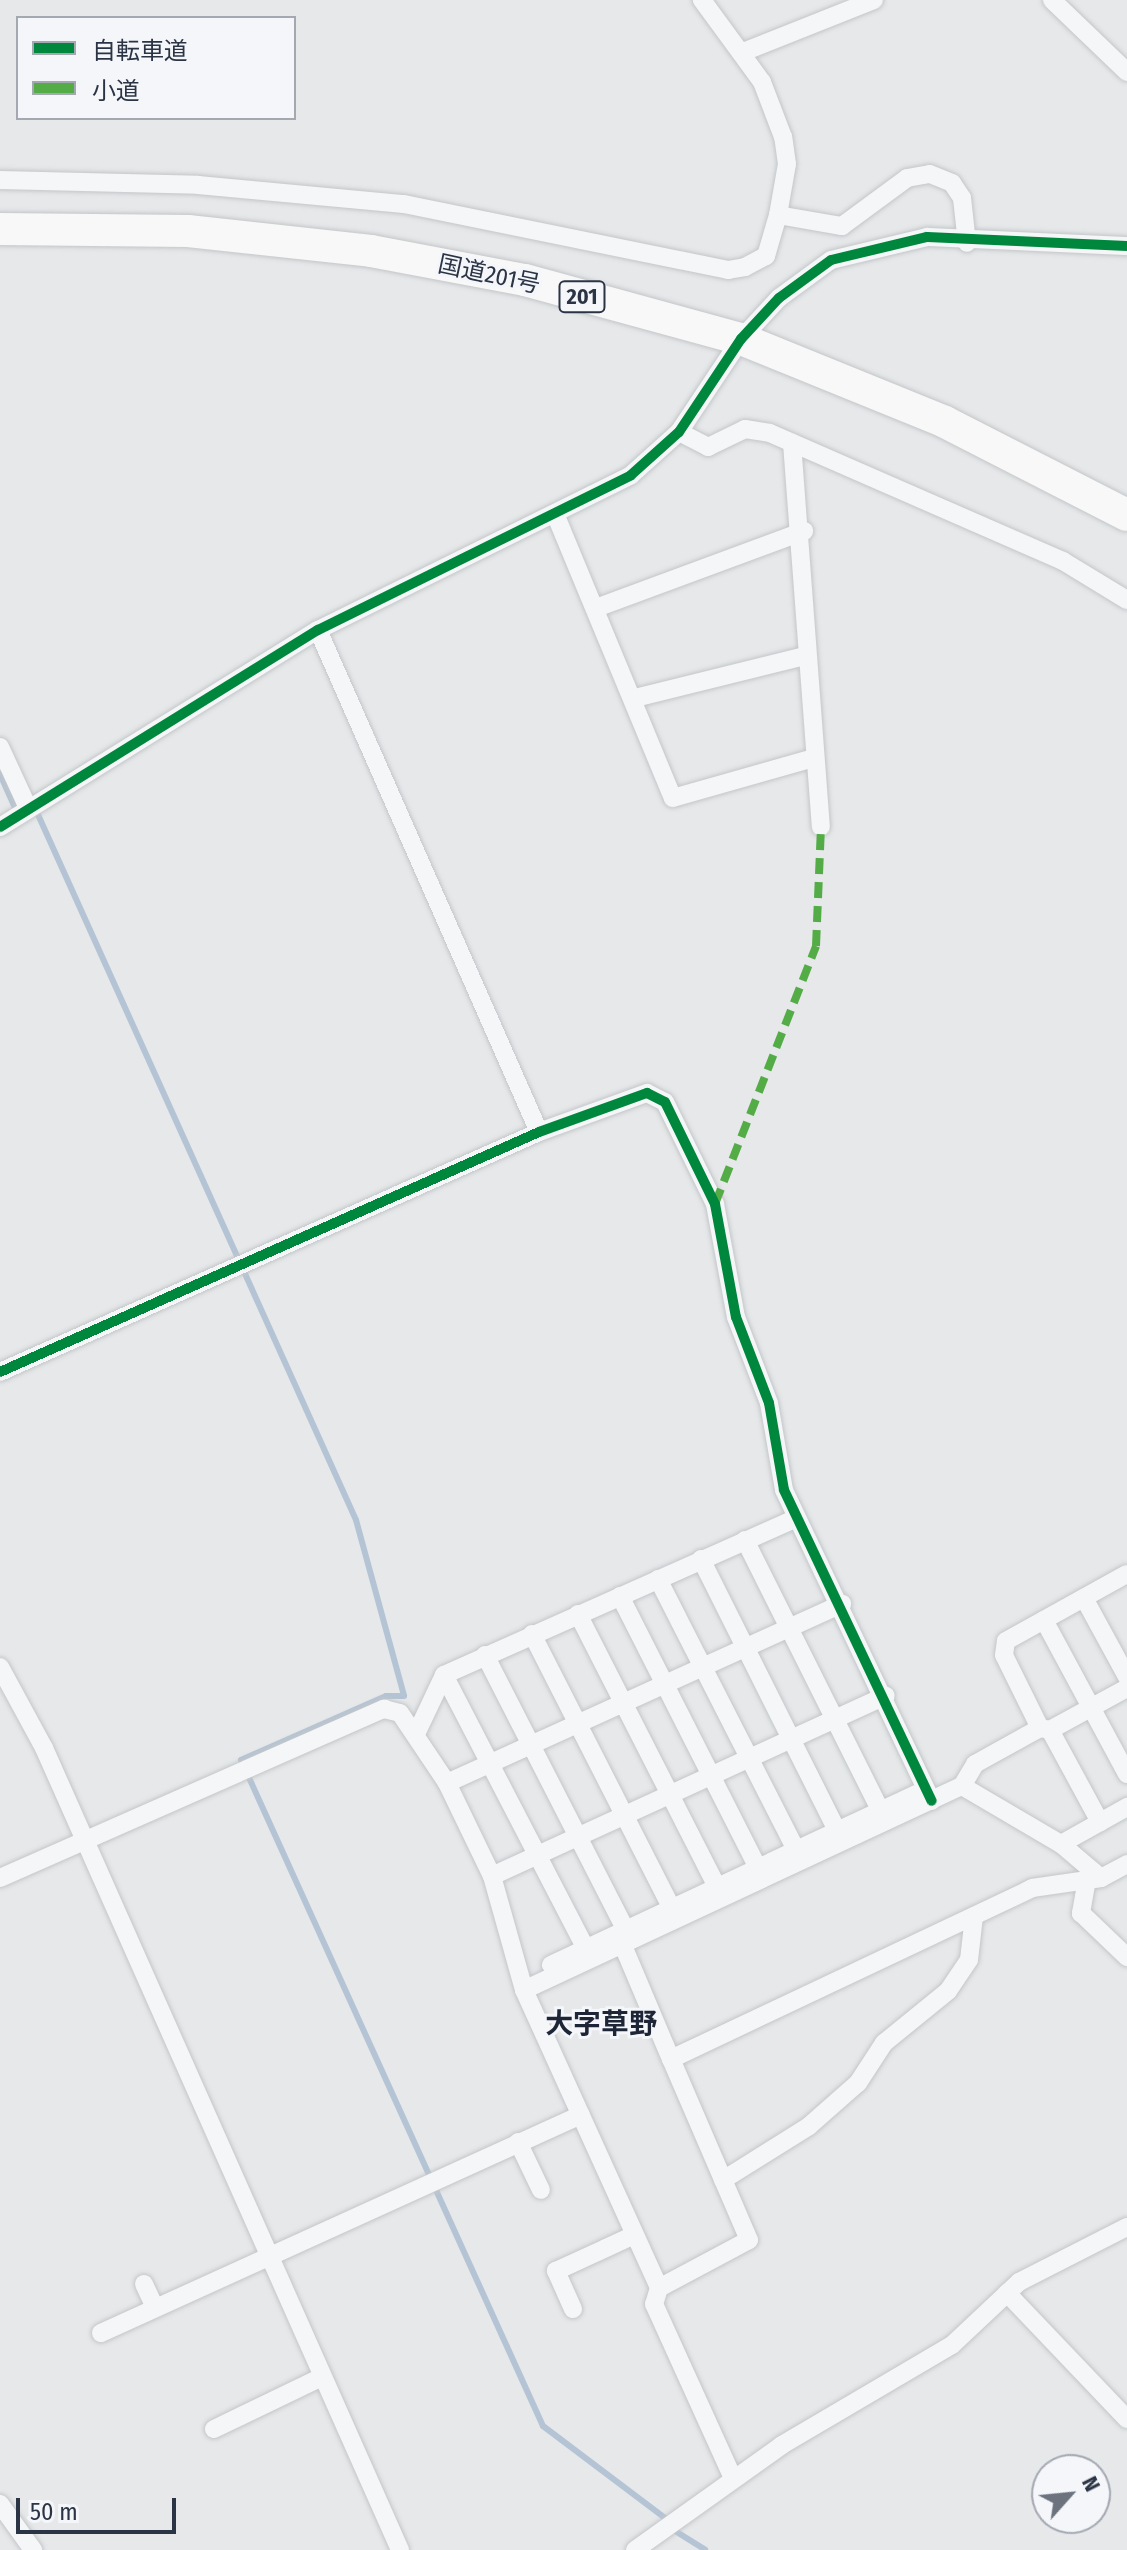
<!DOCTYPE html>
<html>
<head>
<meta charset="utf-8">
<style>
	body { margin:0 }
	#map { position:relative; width:1127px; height:2550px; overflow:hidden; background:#e6e8ea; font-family:"Fira Sans Condensed","Noto Sans JP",sans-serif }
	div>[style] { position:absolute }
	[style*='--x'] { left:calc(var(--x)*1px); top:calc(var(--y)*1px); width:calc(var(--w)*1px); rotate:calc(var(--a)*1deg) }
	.stream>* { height:6px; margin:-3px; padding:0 3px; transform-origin:3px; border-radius:3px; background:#b4c4d5 }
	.roads { filter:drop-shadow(0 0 2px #c4c6c8) drop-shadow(0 0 2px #c4c6c8) }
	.street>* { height:18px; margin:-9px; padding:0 9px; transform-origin:9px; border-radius:9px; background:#f5f6f7 }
	.highway>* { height:32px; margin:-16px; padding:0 16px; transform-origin:16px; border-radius:16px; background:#f8f8f8 }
	.quiet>* { height:8px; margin-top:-4px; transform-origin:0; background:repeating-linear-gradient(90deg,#54ac47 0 16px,transparent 0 24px) }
	.cycleway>* { height:10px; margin:-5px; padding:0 5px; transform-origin:5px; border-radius:5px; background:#00873e }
	span { translate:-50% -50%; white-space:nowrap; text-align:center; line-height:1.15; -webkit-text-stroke:6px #f4f6f9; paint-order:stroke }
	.shield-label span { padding:2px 6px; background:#f4f6f9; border:2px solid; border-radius:6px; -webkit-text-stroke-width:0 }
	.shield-label { font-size:22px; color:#2b3445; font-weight:700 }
	.street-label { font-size:24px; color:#2b3445 }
	.quarter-label { font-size:28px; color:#1d2536; font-weight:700 }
	.legend { position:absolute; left:16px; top:16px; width:280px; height:104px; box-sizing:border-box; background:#f4f6f9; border:2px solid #a4a8b1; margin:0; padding:10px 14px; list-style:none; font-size:24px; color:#2b3445 }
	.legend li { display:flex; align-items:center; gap:16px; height:40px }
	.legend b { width:40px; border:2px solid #a4a8b1 }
	.north { position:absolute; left:1031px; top:2454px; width:80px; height:80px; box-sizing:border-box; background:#f4f6f9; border:2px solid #a4a8b1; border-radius:50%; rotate:63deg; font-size:22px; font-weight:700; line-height:32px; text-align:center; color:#2b3445 }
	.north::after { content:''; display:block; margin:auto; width:28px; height:36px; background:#6c737f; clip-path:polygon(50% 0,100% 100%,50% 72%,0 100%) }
	.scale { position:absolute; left:16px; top:2498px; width:160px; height:36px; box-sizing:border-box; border:4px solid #2b3445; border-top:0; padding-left:10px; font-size:24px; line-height:28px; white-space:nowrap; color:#2b3445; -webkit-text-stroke:6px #f4f6f9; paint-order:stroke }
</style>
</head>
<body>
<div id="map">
	<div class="stream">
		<i style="--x:0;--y:774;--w:34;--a:66"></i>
		<i style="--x:14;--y:805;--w:11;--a:-41"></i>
		<i style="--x:35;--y:808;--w:781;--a:65.73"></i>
		<i style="--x:356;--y:1520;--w:182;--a:74.7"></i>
		<i style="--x:404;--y:1696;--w:18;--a:180"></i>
		<i style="--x:386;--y:1696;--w:158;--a:156.2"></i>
		<i style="--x:241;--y:1760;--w:731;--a:65.61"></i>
		<i style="--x:543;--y:2426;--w:158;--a:37"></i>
		<i style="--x:672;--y:2529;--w:39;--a:32"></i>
	</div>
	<div class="roads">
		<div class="street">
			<i style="--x:1052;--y:0;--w:104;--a:43.8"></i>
			<i style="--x:743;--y:52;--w:141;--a:-21.7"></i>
			<i style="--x:0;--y:180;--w:198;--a:1.4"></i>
			<i style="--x:198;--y:185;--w:207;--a:5.3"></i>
			<i style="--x:404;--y:204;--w:331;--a:11.5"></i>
			<i style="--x:728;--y:270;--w:17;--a:-10"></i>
			<i style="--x:745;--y:267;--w:24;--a:-28"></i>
			<i style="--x:766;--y:256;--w:43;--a:-73.7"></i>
			<i style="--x:778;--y:215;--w:52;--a:-80"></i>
			<i style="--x:787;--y:164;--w:27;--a:-98"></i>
			<i style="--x:783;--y:137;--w:59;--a:-110.9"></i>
			<i style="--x:762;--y:82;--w:102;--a:-126.2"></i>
			<i style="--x:778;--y:215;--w:65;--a:9.8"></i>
			<i style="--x:842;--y:226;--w:81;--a:-36.4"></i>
			<i style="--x:907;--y:178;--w:23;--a:-10"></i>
			<i style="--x:930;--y:174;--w:24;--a:22"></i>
			<i style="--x:952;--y:183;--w:18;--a:56"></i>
			<i style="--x:962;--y:198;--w:45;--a:83.7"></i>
			<i style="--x:679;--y:432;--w:33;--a:27"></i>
			<i style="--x:708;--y:447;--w:41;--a:-25.9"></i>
			<i style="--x:745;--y:429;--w:25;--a:9"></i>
			<i style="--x:770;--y:433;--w:320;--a:23.6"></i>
			<i style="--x:1063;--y:561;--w:75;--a:31.4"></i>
			<i style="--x:792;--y:443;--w:385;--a:85.7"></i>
			<i style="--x:556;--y:516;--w:305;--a:67.5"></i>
			<i style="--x:673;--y:798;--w:146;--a:-15.9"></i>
			<i style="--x:596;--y:608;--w:222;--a:-20.3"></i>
			<i style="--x:318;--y:630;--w:548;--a:66.24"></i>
			<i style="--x:635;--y:698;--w:175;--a:-13.9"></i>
			<i style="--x:0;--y:747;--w:67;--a:65.3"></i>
			<i style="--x:0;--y:827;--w:374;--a:-31.8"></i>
			<i style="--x:318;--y:630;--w:349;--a:-26.3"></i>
			<i style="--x:631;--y:475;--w:64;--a:-41.9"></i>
			<i style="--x:679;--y:432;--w:112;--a:-56.3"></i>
			<i style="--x:741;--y:339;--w:56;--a:-47.2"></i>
			<i style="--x:779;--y:298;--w:64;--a:-36.2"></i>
			<i style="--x:831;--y:260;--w:99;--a:-13.5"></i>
			<i style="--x:927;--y:237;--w:200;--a:2.6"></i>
			<i style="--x:0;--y:1372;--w:590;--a:-24"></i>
			<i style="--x:539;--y:1132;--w:115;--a:-19.9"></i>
			<i style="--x:647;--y:1093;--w:20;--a:27"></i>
			<i style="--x:665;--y:1102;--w:114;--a:63.9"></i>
			<i style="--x:715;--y:1204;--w:115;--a:79.5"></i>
			<i style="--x:736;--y:1317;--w:92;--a:69"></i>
			<i style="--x:769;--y:1403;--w:88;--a:80.2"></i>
			<i style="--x:784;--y:1490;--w:344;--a:64.6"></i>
			<i style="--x:745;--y:1540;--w:303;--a:63.4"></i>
			<i style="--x:701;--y:1559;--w:304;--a:63.4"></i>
			<i style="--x:658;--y:1579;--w:304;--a:63"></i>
			<i style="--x:620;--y:1596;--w:305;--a:63.1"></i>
			<i style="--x:1084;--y:1598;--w:90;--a:61.4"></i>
			<i style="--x:578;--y:1614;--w:306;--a:63"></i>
			<i style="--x:1044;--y:1620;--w:175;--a:61.7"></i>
			<i style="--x:532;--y:1634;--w:309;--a:63"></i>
			<i style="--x:485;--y:1655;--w:309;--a:62.9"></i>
			<i style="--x:0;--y:1667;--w:92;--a:61.5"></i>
			<i style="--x:44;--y:1748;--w:877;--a:66.06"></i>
			<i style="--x:444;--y:1675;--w:309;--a:62.6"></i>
			<i style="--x:1040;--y:1728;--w:10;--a:11"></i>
			<i style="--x:1050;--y:1730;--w:88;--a:-28.6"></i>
			<i style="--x:1050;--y:1730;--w:105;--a:61.5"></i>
			<i style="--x:417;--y:1732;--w:63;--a:-64.7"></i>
			<i style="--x:444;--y:1675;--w:385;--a:-24"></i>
			<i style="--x:447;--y:1783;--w:434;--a:-24.4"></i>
			<i style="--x:962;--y:1786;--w:26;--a:-59"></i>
			<i style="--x:975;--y:1764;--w:74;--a:-29"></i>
			<i style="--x:1040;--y:1728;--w:81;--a:-116.3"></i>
			<i style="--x:1004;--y:1655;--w:14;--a:-82"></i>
			<i style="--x:1006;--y:1641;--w:138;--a:-29"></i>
			<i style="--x:1061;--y:1844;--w:76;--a:-29.3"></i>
			<i style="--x:492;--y:1876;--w:433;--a:-24.6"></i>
			<i style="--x:0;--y:1878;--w:420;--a:-23.8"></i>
			<i style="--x:384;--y:1709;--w:16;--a:14"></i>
			<i style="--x:400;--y:1713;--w:84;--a:56.1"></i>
			<i style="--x:447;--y:1783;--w:103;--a:64.2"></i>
			<i style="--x:492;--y:1876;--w:118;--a:74.3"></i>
			<i style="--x:524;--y:1990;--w:327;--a:65.6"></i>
			<i style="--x:659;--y:2288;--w:17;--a:107"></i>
			<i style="--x:654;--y:2304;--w:191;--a:65.6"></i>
			<i style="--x:1087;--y:1879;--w:35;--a:100"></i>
			<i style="--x:1081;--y:1913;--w:64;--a:43.7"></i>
			<i style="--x:624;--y:1948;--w:121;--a:67.1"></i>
			<i style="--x:671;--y:2059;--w:399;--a:-25.3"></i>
			<i style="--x:1032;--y:1888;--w:70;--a:-8.2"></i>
			<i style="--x:1101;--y:1878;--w:30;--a:-28"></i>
			<i style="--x:551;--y:1965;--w:403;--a:-25.1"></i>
			<i style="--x:524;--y:1990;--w:483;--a:-25"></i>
			<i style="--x:962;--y:1786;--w:115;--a:30.4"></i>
			<i style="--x:1061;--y:1844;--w:52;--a:40.4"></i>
			<i style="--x:518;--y:2142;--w:53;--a:64.4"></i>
			<i style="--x:723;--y:2180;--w:102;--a:-32.1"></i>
			<i style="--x:809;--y:2126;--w:65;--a:-41.3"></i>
			<i style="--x:858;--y:2083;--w:48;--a:-57"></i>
			<i style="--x:884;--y:2043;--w:82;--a:-39.1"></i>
			<i style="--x:948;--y:1991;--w:37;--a:-56"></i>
			<i style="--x:969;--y:1960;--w:44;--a:-83.5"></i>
			<i style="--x:144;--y:2284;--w:26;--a:65"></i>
			<i style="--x:659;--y:2288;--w:102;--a:-28.1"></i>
			<i style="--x:749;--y:2240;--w:197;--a:-113.3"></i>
			<i style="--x:1007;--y:2293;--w:174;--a:46.4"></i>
			<i style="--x:573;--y:2309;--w:42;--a:-114.1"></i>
			<i style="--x:556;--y:2271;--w:84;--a:-24.7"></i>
			<i style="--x:101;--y:2333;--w:527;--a:-24.43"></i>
			<i style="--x:214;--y:2429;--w:120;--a:-25.7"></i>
			<i style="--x:0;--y:2504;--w:57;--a:54.3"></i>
			<i style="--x:635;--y:2550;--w:181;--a:-35.5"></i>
			<i style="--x:782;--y:2445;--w:197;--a:-30.5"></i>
			<i style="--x:952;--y:2345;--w:92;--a:-43.2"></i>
			<i style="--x:1019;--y:2282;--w:121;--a:-27"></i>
		</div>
		<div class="highway">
			<i style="--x:0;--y:229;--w:188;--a:0.6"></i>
			<i style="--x:188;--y:231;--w:184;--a:6.2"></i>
			<i style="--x:371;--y:251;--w:157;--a:10.7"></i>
			<i style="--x:525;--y:280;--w:224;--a:15.3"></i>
			<i style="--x:741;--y:339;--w:220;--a:22.1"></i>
			<i style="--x:945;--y:422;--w:204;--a:27.1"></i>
		</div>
	</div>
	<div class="quiet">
		<i style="--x:715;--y:1204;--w:277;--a:-68.6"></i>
		<i style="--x:816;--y:946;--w:119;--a:-87.6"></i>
	</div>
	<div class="cycleway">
		<i style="--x:0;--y:827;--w:374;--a:-31.8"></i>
		<i style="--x:318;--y:630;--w:349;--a:-26.3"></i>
		<i style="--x:631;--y:475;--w:64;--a:-41.9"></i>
		<i style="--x:679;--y:432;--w:112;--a:-56.3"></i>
		<i style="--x:741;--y:339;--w:56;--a:-47.2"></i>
		<i style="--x:779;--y:298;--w:64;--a:-36.2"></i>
		<i style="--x:831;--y:260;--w:99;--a:-13.5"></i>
		<i style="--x:927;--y:237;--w:200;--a:2.6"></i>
		<i style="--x:0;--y:1372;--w:590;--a:-24"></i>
		<i style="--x:539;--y:1132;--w:115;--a:-19.9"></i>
		<i style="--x:647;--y:1093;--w:20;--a:27"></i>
		<i style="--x:665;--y:1102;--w:114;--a:63.9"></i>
		<i style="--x:715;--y:1204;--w:115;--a:79.5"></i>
		<i style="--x:736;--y:1317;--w:92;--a:69"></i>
		<i style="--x:769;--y:1403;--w:88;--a:80.2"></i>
		<i style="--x:784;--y:1490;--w:344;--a:64.6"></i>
	</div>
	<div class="shield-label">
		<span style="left:582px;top:297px">201</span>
	</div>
	<div class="street-label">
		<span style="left:489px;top:275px;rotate:12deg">国道201号</span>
	</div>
	<div class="quarter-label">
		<span style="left:601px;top:2024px">大字草野</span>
	</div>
	<ul class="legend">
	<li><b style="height:10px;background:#00873e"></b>自転車道</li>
	<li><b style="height:10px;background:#54ac47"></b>小道</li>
	</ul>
	<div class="north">N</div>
	<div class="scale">50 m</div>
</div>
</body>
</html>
